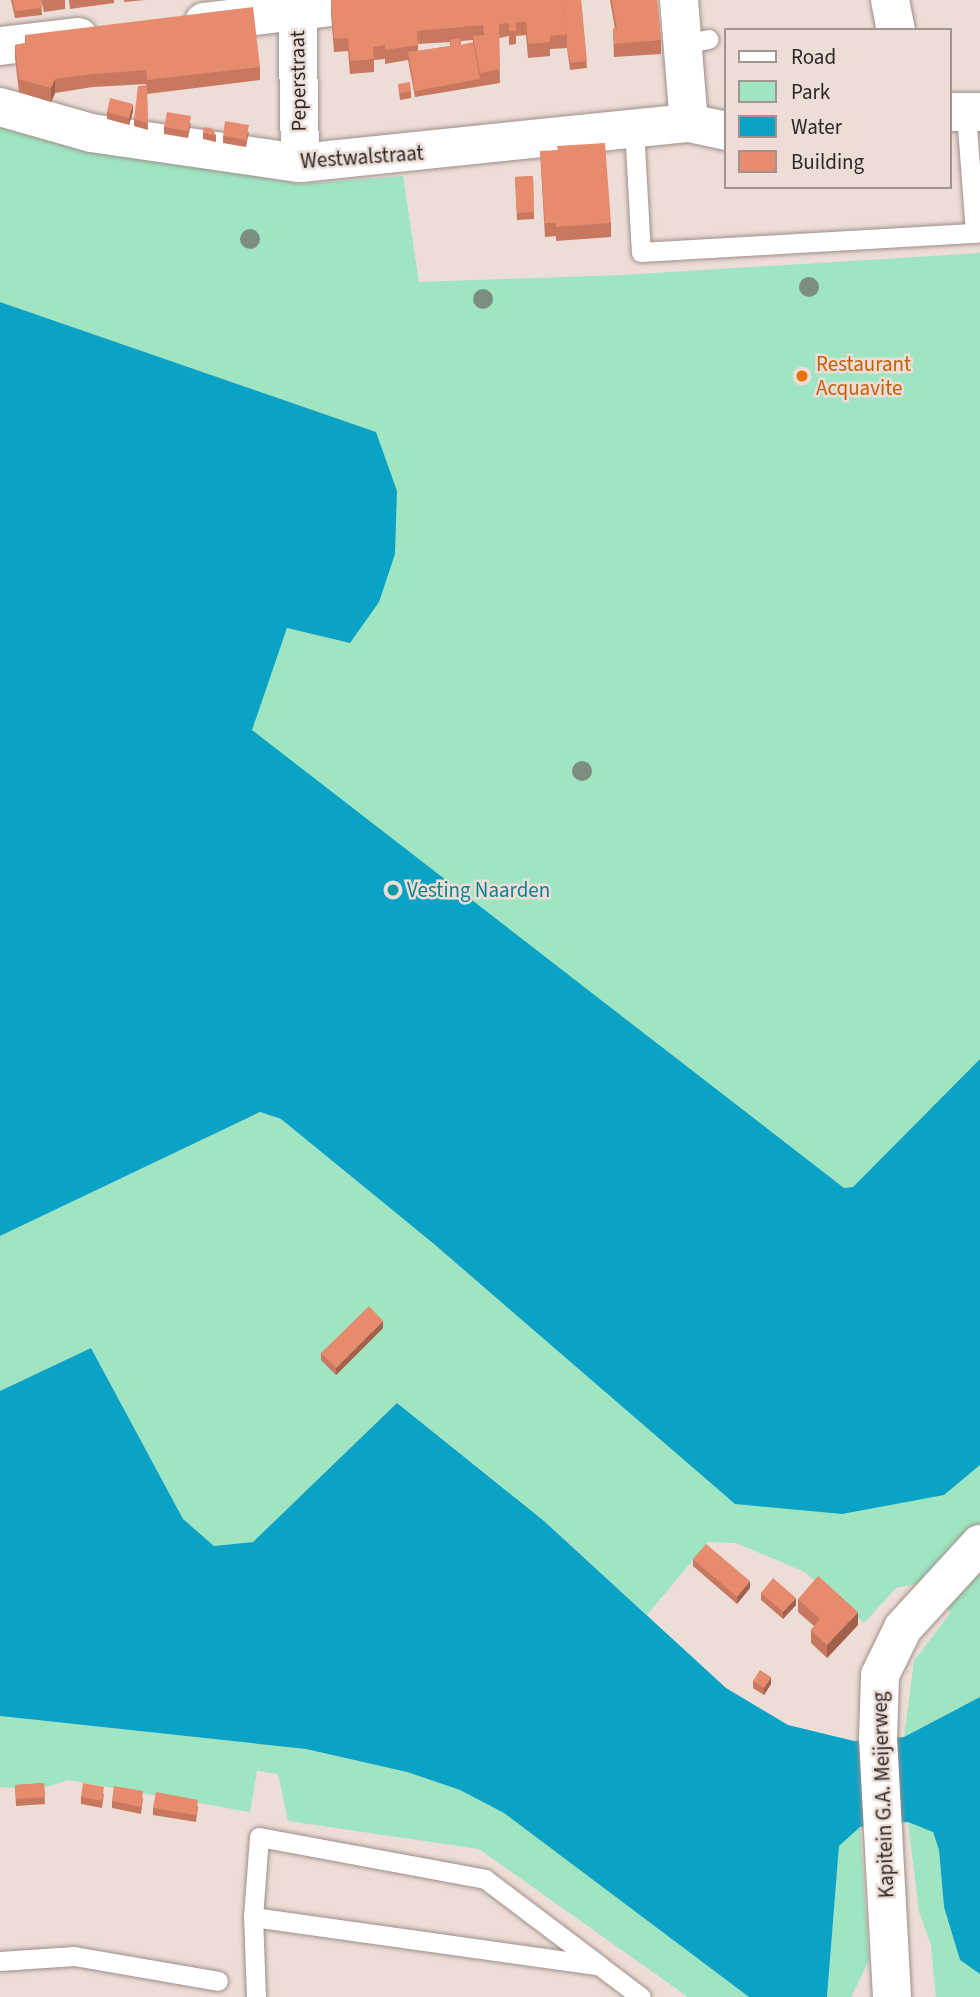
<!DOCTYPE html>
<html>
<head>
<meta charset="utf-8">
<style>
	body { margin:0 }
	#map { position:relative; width:980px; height:1997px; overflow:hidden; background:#ecddd6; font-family:"Source Sans 3",sans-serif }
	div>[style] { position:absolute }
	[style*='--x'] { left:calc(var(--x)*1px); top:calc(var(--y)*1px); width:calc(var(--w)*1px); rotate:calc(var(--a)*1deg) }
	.green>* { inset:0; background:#9fe5c2 }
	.water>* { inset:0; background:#0aa3c5 }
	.roads { filter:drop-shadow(0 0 2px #9d8f89) drop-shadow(0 0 2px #9d8f89) }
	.service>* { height:19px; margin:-9.5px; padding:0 9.5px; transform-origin:9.5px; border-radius:9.5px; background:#fff }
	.minor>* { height:38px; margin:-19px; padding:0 19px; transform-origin:19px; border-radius:19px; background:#fff }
	.tertiary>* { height:38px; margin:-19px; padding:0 19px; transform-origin:19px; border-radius:19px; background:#fff }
	.trees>* { width:20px; height:20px; margin:-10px; border-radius:50%; background:#7c8e80 }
	.wall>* { inset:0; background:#c7785f }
	.shaded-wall>* { inset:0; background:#a2614e }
	.building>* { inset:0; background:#e78b6f }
	.dots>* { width:19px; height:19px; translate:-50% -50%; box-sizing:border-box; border:4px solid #ecddd6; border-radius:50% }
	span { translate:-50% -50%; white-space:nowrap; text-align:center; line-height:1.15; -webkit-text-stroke:5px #ecddd6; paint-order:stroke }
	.street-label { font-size:21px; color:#2d2826 }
	.food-label { font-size:21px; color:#c56008 }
	.left { translate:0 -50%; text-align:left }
	.culture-label { font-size:21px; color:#0d838f }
	.legend { position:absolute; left:724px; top:28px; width:228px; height:161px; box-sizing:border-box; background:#ecddd6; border:2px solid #a09590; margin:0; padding:9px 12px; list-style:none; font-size:21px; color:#2d2826 }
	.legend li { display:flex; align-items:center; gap:14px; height:35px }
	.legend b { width:35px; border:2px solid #a09590 }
</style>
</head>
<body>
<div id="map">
	<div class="green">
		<i style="clip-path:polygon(0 119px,102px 149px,300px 184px,403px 176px,419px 282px,622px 275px,980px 253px,980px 1059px,853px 1187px,844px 1188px,251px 730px,287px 628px,350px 643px,376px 432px,0 302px)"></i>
		<i style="clip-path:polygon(260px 1112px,281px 1119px,434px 1244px,735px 1504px,944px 1495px,980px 1465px,980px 1697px,904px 1737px,914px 1661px,951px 1612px,916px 1584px,896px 1588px,864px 1623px,805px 1572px,736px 1543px,708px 1542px,647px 1615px,544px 1521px,397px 1403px,253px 1542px,214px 1546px,183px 1519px,91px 1348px,0 1391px,0 1236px)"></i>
		<i style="clip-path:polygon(0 1716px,306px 1749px,407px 1772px,460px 1790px,504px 1813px,749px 1997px,688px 1997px,479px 1849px,288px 1821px,278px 1774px,257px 1771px,250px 1812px,68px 1780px,38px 1790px,0 1787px)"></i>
		<i style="clip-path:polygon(908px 1822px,933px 1832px,939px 1850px,944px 1907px,960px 1960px,980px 1974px,980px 1997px,936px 1997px,931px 1945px,919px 1912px)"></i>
		<i style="clip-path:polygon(860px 1827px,869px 1960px,851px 1997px,827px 1997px,839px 1846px)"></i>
	</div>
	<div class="water">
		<i style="clip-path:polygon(0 302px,376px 432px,397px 491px,395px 554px,379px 602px,350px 643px,287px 628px,252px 730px,844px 1188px,853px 1187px,980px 1059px,980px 1465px,944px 1495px,842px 1514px,735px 1504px,434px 1244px,281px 1119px,260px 1112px,0 1236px)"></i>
		<i style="clip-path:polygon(91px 1348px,183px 1519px,214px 1546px,253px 1542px,397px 1403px,544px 1521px,726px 1688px,788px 1725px,854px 1741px,904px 1737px,980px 1697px,980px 1974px,960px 1960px,944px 1907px,939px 1850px,933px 1832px,908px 1822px,860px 1827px,839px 1846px,827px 1997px,749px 1997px,504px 1813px,460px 1790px,407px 1772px,306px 1749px,0 1716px,0 1391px)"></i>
	</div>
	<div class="roads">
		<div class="service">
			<i style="--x:683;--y:44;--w:26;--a:-11"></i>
			<i style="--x:634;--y:128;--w:124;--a:86.8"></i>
			<i style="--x:641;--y:252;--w:335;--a:-3.3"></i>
			<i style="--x:975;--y:233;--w:119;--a:-94.3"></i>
			<i style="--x:253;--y:1917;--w:80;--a:-85.7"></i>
			<i style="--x:259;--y:1837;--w:230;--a:10.5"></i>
			<i style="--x:485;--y:1879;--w:143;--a:37"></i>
			<i style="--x:0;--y:1961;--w:74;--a:-3.9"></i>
			<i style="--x:74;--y:1956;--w:146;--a:9.8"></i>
			<i style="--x:256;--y:1997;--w:80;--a:-92.1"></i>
			<i style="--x:253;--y:1917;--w:350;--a:8"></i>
			<i style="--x:600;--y:1966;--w:51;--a:37.1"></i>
		</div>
		<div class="minor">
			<i style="--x:297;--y:0;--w:163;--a:88.9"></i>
			<i style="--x:679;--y:0;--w:123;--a:85.4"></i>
			<i style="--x:890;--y:0;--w:31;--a:79"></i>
			<i style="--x:204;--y:22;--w:189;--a:-6.7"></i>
			<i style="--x:0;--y:46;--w:79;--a:-6.6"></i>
			<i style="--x:0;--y:107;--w:95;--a:15.9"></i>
			<i style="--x:91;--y:133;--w:211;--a:8.2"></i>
			<i style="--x:300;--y:163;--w:391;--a:-5.9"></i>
			<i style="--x:689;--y:123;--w:38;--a:12"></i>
			<i style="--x:950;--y:112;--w:30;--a:0"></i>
		</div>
		<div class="tertiary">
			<i style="--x:892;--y:1997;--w:258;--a:-93.1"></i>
			<i style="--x:878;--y:1739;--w:64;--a:-88.2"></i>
			<i style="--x:880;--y:1675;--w:52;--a:-63.9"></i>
			<i style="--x:903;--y:1628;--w:114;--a:-47.5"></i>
		</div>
	</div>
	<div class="trees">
		<i style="left:250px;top:239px"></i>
		<i style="left:809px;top:287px"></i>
		<i style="left:483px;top:299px"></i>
		<i style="left:582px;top:771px"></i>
	</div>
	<div class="wall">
		<i style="clip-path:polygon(11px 0,41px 0,42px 15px,15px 18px)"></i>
		<i style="clip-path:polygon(41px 0,65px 0,65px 9px,44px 12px)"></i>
		<i style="clip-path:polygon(69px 0,114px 0,114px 3px,70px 9px)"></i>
		<i style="clip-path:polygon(124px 0,145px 0,124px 2px)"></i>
		<i style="clip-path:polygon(evenodd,331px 0,581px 0,587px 68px,570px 70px,567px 48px,550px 49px,550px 56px,528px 58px,526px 35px,516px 36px,516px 44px,509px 45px,509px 36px,499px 38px,500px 83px,415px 97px,408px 60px,385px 64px,385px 59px,374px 60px,374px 72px,350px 74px,348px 51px,334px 52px,331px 13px,331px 0,473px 40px,473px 43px,461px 45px,461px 41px,473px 40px,331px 0,450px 42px,450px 46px,418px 51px,418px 44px,450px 42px)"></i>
		<i style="clip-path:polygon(610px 0,657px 0,661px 40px,661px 54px,614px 57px,613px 28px,615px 29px)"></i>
		<i style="clip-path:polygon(25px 35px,260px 67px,260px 80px,147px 94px,148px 130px,134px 126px,134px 119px,146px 84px,93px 87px,55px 93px,51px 102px,19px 92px,15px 58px,15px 45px,25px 43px)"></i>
		<i style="clip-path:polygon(398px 84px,411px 91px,411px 98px,400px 100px)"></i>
		<i style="clip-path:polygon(133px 111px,129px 125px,107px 119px,107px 112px)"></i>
		<i style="clip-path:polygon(191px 123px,188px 138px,164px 134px,164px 127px)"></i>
		<i style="clip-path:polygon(203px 132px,216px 135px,216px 142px,203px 139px)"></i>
		<i style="clip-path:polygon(249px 132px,246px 147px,223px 143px,223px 136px)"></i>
		<i style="clip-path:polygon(540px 151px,611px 223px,611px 237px,556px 241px,556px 236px,545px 237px)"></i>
		<i style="clip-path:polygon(533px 176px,534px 219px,517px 220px,515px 177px)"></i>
		<i style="clip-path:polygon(383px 1328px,336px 1375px,321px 1360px,321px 1353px)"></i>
		<i style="clip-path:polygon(693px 1559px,750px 1588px,737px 1604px,693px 1566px)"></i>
		<i style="clip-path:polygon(761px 1593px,796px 1605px,783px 1619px,761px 1600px)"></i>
		<i style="clip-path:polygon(798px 1599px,858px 1625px,827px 1658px,811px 1643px,811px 1630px,814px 1626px,798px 1612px)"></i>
		<i style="clip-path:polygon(753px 1681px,771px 1684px,764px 1695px,753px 1688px)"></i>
		<i style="clip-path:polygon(44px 1783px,45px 1804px,16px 1806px,15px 1785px)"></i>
		<i style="clip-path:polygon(104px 1794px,102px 1808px,81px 1804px,81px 1797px)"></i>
		<i style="clip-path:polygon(143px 1798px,141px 1814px,112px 1808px,112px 1801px)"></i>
		<i style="clip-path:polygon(198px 1806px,196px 1822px,153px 1815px,153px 1808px)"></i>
	</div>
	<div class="shaded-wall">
		<i style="clip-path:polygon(55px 79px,55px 93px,51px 102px,51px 88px)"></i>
		<i style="clip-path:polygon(133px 104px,133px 111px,129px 125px,129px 118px)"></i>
		<i style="clip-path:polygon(383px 1321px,383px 1328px,336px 1375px,336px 1368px)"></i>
		<i style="clip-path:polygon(750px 1581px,750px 1588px,737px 1604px,737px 1597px)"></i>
		<i style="clip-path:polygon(796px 1598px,796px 1605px,783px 1619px,783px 1612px)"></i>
		<i style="clip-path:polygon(858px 1612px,858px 1625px,827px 1658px,827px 1645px)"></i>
		<i style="clip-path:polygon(771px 1677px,771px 1684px,764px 1695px,764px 1688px)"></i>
	</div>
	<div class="building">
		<i style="clip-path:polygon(13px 0,41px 0,42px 8px,15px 11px)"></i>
		<i style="clip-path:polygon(331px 0,562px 0,567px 34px,550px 36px,550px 42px,528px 44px,526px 22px,516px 22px,516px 31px,509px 31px,509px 23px,499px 24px,500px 69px,480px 73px,473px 36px,484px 35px,483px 25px,417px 31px,418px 45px,385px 50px,385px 45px,373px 47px,374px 59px,350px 61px,348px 38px,334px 39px)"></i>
		<i style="clip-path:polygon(562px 0,581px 0,587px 61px,570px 63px,567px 47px,567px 34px)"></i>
		<i style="clip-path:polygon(612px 0,657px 0,661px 40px,614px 44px,613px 28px,617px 29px)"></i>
		<i style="clip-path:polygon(253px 7px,260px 67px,147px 80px,146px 70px,93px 74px,55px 79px,51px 88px,19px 79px,15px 45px,26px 43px,25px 35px)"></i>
		<i style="clip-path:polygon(460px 38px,461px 45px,473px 42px,480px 79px,415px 91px,408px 52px,451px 46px,450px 40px)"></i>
		<i style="clip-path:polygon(410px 82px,411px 91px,400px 93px,398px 84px)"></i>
		<i style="clip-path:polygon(147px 85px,148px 123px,134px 119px,138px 86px)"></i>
		<i style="clip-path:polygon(110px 98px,133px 104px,129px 118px,107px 112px)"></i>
		<i style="clip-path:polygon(167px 112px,191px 116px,188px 131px,164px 127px)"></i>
		<i style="clip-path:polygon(225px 121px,249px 125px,246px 140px,223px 136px)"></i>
		<i style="clip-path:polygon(204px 127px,213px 129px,216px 135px,203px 132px)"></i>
		<i style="clip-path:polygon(605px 143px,611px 223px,556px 227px,556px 223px,545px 223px,540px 151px,558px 150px,557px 146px)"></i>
		<i style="clip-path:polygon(533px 176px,534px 212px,517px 213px,515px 177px)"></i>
		<i style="clip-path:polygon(369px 1306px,383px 1321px,336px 1368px,321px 1353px)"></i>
		<i style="clip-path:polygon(706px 1544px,750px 1581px,737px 1597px,693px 1559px)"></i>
		<i style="clip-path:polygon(818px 1576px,858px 1612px,827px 1645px,811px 1630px,820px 1619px,798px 1599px)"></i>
		<i style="clip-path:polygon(773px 1578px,796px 1598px,783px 1612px,761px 1593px)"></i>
		<i style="clip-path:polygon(760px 1670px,771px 1677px,764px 1688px,753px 1681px)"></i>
		<i style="clip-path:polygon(44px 1783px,45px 1797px,16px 1799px,15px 1785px)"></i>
		<i style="clip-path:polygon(83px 1783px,104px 1787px,102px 1801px,81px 1797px)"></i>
		<i style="clip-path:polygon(114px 1786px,143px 1791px,141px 1807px,112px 1801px)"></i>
		<i style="clip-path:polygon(156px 1792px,198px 1800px,196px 1815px,153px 1808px)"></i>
	</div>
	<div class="dots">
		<i style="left:802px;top:376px;background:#e8710a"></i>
		<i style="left:393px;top:890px;background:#0f9aa8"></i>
	</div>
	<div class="street-label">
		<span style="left:298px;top:81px;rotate:-91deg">Peperstraat</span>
		<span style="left:362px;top:157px;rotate:-4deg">Westwalstraat</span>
		<span style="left:883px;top:1795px;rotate:-92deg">Kapitein G.A. Meijerweg</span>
	</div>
	<div class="food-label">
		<span class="left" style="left:816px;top:376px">Restaurant<br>Acquavite</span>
	</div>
	<div class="culture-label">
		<span class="left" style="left:407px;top:890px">Vesting Naarden</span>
	</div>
	<ul class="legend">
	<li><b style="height:9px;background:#fff"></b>Road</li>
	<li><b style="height:19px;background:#9fe5c2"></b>Park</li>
	<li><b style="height:19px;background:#0aa3c5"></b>Water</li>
	<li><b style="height:19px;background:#e78b6f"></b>Building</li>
	</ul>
</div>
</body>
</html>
